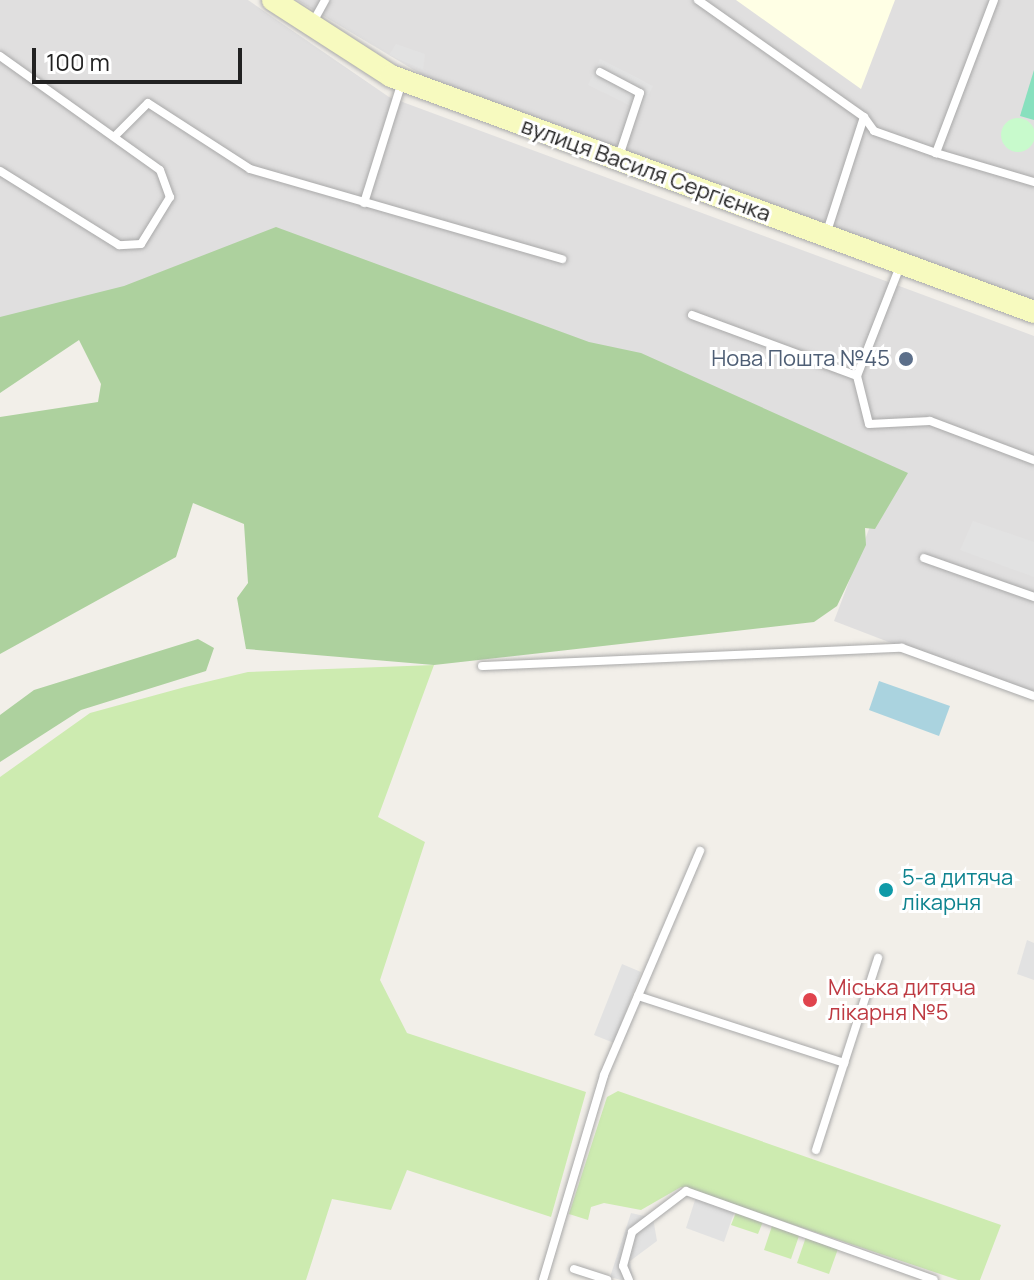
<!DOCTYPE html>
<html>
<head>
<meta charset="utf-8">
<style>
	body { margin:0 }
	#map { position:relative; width:1034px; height:1280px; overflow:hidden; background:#f2efe9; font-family:Manrope,sans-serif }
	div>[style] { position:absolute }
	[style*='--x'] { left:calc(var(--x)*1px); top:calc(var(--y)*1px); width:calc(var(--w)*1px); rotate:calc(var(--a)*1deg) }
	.residential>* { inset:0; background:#e0dfdf }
	.education>* { inset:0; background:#ffffe5 }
	.grass>* { inset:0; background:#cdebb0 }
	.forest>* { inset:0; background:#add19e }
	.park>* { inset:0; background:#c8facc }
	.round { border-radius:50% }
	.pitch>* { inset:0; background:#88e0be }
	.parking>* { inset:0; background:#e2e2e2 }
	.water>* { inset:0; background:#aad3df }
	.roads { filter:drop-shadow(0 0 2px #a9a9a9) drop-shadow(0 0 2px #a9a9a9) }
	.lane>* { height:8px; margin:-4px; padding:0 4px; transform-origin:4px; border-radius:4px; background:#fff }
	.secondary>* { height:22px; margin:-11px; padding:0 11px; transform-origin:11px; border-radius:11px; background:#f7fabf }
	.dots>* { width:22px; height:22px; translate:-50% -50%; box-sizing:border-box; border:4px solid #fff; border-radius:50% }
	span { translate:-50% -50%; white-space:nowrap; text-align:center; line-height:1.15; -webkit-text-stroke:6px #fff; paint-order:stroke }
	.street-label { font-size:22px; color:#222 }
	.service-label { font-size:22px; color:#4e5e75 }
	.right { translate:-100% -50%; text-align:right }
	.culture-label { font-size:22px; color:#0d838f }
	.left { translate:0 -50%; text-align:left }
	.health-label { font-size:22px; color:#be3a42 }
	.scale { position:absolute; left:32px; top:48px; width:210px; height:36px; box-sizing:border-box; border:4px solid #222; border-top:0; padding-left:10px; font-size:24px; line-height:28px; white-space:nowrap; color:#222; -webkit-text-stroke:6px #fff; paint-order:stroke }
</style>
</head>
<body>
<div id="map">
	<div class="residential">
		<i style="clip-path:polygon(0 0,248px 0,389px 97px,1034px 336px,1034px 698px,834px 621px,888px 479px,273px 241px,0 331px)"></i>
		<i style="clip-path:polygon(297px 0,1034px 0,1034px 301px,429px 79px)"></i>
	</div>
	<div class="education">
		<i style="clip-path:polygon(736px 0,895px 0,861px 89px)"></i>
	</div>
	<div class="grass">
		<i style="clip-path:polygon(434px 665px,378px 817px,425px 842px,380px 980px,407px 1033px,586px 1092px,551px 1217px,407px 1170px,391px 1210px,332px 1199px,306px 1280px,0 1280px,0 777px,90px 713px,185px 687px,248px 672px)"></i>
		<i style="clip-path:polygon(618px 1091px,1001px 1225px,980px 1280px,958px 1280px,681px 1187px,641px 1210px,604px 1203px,591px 1207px,588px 1220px,569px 1214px,607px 1097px)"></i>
		<i style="clip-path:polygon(737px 1210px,764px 1219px,758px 1234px,731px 1225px)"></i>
		<i style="clip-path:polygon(773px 1223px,800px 1233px,791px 1259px,764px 1250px)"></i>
		<i style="clip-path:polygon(807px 1234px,839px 1246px,829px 1274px,797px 1263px)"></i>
	</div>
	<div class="forest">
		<i style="clip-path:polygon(276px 227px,589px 342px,641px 353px,908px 473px,875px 529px,865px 528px,866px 545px,837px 606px,814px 622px,434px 665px,246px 649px,237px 598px,248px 583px,244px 524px,193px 503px,176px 557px,0 654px,0 417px,98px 402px,101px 384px,79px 340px,0 393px,0 317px,124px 286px)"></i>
		<i style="clip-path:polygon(198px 639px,214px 648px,206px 671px,81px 710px,0 762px,0 715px,34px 690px)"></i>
	</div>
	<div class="park">
		<i class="round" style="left:1001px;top:118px;width:34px;height:34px"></i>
	</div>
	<div class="pitch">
		<i style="clip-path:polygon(1034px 70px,1034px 120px,1020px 116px)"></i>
	</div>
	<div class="parking">
		<i style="clip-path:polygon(396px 44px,425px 54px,423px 70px,389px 55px)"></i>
		<i style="clip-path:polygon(600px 59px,653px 86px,641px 111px,588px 85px)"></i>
		<i style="clip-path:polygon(973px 521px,1034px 542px,1034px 577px,960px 550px)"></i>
		<i style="clip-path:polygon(1027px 940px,1034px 943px,1034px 980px,1017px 974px)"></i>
		<i style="clip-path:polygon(622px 964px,641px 972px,614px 1043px,594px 1035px)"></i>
		<i style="clip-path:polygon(697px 1194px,736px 1207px,724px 1242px,686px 1228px)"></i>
		<i style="clip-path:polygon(631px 1213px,653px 1218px,657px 1241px,630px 1261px,633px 1280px,621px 1280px,610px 1277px)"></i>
	</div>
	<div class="water">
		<i style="clip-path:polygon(879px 681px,950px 706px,939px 736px,869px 710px)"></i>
	</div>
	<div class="roads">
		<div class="lane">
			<i style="--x:698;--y:0;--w:203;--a:35.2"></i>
			<i style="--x:864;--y:117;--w:124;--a:107.9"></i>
			<i style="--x:994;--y:0;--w:164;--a:110.8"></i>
			<i style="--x:936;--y:153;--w:102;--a:16.5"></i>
			<i style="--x:313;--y:22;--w:25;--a:-61"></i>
			<i style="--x:0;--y:56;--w:196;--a:35.5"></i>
			<i style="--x:160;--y:170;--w:29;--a:70"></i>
			<i style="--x:170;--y:197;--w:55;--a:121.7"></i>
			<i style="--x:141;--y:244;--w:22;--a:177"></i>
			<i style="--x:119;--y:245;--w:140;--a:-148.1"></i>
			<i style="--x:600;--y:72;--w:45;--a:27.7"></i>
			<i style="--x:640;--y:93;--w:70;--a:108.4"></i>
			<i style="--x:864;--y:117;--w:17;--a:54"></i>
			<i style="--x:874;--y:131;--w:66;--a:19.5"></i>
			<i style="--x:116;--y:135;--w:45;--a:-45"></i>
			<i style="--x:148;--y:103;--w:121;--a:32.9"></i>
			<i style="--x:250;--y:169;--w:325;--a:16.1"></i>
			<i style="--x:364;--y:203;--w:127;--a:-72.6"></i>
			<i style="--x:692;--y:315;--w:176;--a:20.3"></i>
			<i style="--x:857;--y:376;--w:120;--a:-68.6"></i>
			<i style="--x:857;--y:376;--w:49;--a:76"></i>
			<i style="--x:869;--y:424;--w:61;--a:-2.8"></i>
			<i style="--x:930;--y:421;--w:111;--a:20.6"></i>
			<i style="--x:924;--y:558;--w:117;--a:19.5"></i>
			<i style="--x:482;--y:666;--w:420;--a:-2.5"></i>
			<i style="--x:902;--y:648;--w:140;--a:20"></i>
			<i style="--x:638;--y:996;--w:217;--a:18"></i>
			<i style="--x:816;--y:1150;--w:202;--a:-72.1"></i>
			<i style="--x:574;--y:1269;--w:35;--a:18"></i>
			<i style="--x:543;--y:1280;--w:214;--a:-73.4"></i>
			<i style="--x:604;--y:1075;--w:244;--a:-66.8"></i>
			<i style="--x:629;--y:1280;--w:15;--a:-113"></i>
			<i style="--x:623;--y:1266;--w:35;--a:-75"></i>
			<i style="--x:632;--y:1232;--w:68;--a:-37.2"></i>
			<i style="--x:686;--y:1191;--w:263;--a:19.7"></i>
		</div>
		<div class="secondary">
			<i style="--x:273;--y:0;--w:140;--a:32.8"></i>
			<i style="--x:391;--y:76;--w:685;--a:20.15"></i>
		</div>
	</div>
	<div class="dots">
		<i style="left:906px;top:359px;background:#5c6f8a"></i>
		<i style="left:886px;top:890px;background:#0f9aa8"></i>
		<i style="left:810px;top:1000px;background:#e0444e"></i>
	</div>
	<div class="street-label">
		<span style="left:646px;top:170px;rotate:20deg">вулиця Василя Сергієнка</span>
	</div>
	<div class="service-label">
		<span class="right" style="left:890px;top:359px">Нова Пошта №45</span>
	</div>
	<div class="culture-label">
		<span class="left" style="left:902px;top:890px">5-а дитяча<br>лікарня</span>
	</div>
	<div class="health-label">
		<span class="left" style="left:828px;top:1000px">Міська дитяча<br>лікарня №5</span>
	</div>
	<div class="scale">100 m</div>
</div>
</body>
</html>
